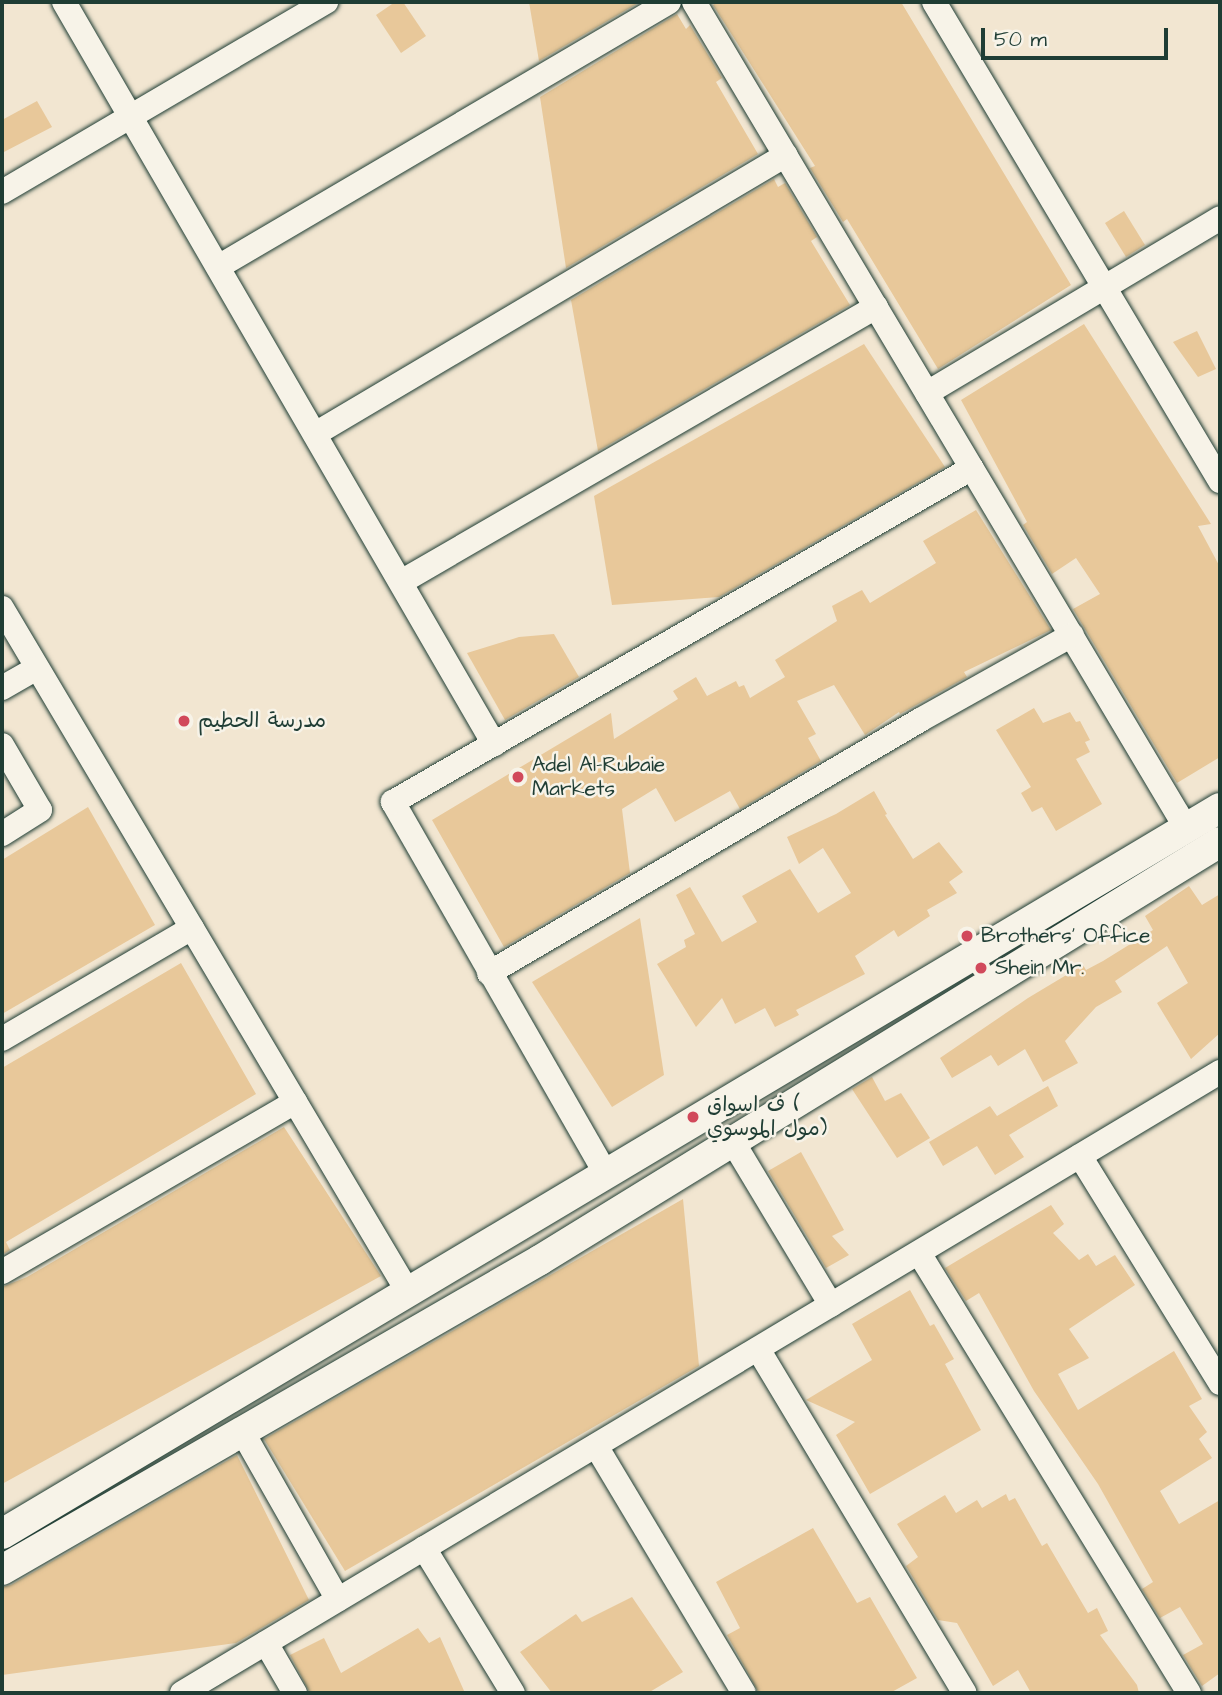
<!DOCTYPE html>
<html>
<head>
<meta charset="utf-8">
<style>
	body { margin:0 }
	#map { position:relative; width:1222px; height:1695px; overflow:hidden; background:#f2e6d1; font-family:"Architects Daughter","Playpen Sans Arabic",sans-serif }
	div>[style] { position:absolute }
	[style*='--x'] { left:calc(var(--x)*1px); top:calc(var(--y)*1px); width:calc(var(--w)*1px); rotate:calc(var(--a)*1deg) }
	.building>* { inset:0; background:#e8c89a }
	.roads { filter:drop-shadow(0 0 2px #1f3d34) drop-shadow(0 0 2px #1f3d34) }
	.minor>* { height:24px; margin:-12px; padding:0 12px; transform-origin:12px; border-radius:12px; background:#f7f3e8 }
	.tertiary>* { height:30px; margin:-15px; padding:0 15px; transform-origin:15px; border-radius:15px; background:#f7f3e8 }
	.dots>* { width:19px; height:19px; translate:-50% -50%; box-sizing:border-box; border:4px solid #f7f3e8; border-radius:50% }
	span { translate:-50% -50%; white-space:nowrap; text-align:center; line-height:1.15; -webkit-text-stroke:5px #f7f3e8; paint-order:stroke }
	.poi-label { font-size:21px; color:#1f3d34 }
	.left { translate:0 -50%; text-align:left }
	.frame { position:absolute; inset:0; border:4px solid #1f3d34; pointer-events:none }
	.scale { position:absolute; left:981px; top:28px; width:187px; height:32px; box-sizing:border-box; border:4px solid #1f3d34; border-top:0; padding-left:9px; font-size:21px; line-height:24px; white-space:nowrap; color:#1f3d34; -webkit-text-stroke:5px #f7f3e8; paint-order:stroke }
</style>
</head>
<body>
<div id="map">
	<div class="building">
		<i style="clip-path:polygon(395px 2px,403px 2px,426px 36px,401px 53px,376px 15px)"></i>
		<i style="clip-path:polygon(529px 2px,640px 2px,539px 61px)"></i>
		<i style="clip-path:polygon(716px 2px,901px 2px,1071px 285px,938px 369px,847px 219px,843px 222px,810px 168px,815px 166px,713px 5px)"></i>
		<i style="clip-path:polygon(677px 14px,686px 29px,690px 25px,722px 78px,716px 82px,758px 154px,566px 268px,540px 97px)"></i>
		<i style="clip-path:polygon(37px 101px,52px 127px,2px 153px,2px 120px)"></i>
		<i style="clip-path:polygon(774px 179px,778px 187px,785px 183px,817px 237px,811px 241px,850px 305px,598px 451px,571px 300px)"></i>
		<i style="clip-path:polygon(1124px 211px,1145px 245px,1126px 257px,1105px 223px)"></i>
		<i style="clip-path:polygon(1084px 324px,1211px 524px,1198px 526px,1220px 567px,1220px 757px,1177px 783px,1073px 609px,1100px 594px,1076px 558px,1052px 574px,1023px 525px,1027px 522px,961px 400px)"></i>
		<i style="clip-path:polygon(1197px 331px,1216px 369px,1198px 377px,1173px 342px)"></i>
		<i style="clip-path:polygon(864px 344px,945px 467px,719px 597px,612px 605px,594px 496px)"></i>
		<i style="clip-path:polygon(976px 510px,1051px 630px,964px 672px,967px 677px,900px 714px,899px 712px,865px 735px,834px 685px,797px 701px,816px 734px,808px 738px,821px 761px,740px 809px,730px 791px,675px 822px,656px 788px,622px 809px,630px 873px,504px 947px,432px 820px,611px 713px,614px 739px,678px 699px,673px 691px,696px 677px,707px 696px,736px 681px,739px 687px,744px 685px,750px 698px,785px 677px,775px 660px,837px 621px,832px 606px,862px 590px,870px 603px,936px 563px,923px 541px)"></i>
		<i style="clip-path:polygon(554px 634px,579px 677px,505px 720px,467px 653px,519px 637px)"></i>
		<i style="clip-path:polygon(1034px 708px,1043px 723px,1070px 712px,1076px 722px,1080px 721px,1090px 740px,1085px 742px,1090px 752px,1076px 759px,1102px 804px,1056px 831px,1042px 807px,1032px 812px,1021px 793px,1031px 787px,996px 730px)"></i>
		<i style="clip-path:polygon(874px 791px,887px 814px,885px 815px,913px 859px,939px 842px,963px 872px,949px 882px,957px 893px,927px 910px,930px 916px,898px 937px,894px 930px,855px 956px,865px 974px,796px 1010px,799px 1015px,775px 1027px,765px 1008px,735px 1024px,722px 998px,696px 1027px,657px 964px,686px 947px,684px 940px,695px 934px,676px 895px,690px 887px,722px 942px,757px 922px,742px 896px,790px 869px,818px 913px,851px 893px,823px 848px,799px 864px,787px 837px,836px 814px)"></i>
		<i style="clip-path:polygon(88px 807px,155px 925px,2px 1014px,2px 860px)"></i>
		<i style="clip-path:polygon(1189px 886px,1202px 905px,1220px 894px,1220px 1033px,1191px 1059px,1157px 1003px,1188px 983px,1167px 946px,1115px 981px,1122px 992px,1096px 1007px,1065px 1041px,1078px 1063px,1043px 1082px,1025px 1049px,998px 1066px,991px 1055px,952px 1078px,940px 1058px,1028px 998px,1083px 965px,1086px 970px,1103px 961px,1153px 930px,1145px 916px)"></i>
		<i style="clip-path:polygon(640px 918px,664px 1075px,612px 1107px,532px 982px)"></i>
		<i style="clip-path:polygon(181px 963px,256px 1094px,6px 1242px,10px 1250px,2px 1255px,2px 1068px)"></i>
		<i style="clip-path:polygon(872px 1077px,885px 1101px,901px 1093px,930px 1138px,897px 1158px,852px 1089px)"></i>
		<i style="clip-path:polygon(1048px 1086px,1058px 1106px,1009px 1135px,1024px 1157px,995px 1175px,977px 1146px,943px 1166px,929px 1142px,990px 1106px,997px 1116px)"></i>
		<i style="clip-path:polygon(284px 1127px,381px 1276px,2px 1484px,2px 1287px,27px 1277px)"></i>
		<i style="clip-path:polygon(801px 1152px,844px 1230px,832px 1236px,849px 1255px,826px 1268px,768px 1171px)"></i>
		<i style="clip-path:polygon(683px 1199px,699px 1366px,345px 1571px,264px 1439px)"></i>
		<i style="clip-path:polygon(1051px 1205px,1064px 1224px,1053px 1233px,1079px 1260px,1088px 1254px,1096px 1266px,1115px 1255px,1135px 1285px,1069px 1329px,1089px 1358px,1058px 1374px,1078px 1410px,1174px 1351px,1202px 1399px,1189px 1406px,1207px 1432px,1199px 1439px,1212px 1458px,1160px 1491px,1179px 1524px,1220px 1500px,1220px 1673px,1202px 1686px,1183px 1655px,1203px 1644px,1180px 1607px,1160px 1618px,1142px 1589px,1153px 1582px,1098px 1484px,1034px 1391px,979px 1293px,966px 1301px,945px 1268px)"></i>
		<i style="clip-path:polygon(910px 1290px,930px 1326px,934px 1324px,954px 1359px,945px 1364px,981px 1430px,870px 1494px,836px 1435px,855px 1422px,806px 1400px,872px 1360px,852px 1324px)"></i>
		<i style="clip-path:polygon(237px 1455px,309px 1600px,236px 1643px,2px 1675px,2px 1587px,11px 1585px)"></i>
		<i style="clip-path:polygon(1006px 1494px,1009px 1501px,1015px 1498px,1042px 1546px,1047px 1543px,1088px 1613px,1097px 1608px,1108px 1631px,1100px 1635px,1137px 1685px,1139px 1693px,1031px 1693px,1018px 1670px,993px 1686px,957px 1623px,938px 1620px,906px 1566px,918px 1557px,897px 1524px,945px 1495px,956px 1513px,977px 1500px,982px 1508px)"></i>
		<i style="clip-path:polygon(813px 1528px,857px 1603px,870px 1597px,917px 1678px,890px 1693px,759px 1693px,727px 1635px,740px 1628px,716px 1582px)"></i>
		<i style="clip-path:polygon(632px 1597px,683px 1672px,648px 1693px,552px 1693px,520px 1652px,576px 1614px,582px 1622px)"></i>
		<i style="clip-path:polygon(418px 1628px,429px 1643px,440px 1637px,465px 1693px,310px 1693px,290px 1655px,324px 1638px,341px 1673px)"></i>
	</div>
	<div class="roads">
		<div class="minor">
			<i style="--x:64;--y:2;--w:858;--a:59.91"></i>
			<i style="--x:694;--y:2;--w:961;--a:59.22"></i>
			<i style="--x:934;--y:2;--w:558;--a:59.16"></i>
			<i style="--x:2;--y:192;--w:376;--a:-30.4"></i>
			<i style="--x:218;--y:267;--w:523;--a:-30.44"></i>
			<i style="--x:927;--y:393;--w:341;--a:-30.8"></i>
			<i style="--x:315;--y:434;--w:547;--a:-30.64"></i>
			<i style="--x:401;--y:582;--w:549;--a:-30.07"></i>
			<i style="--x:2;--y:608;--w:795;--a:59.31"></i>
			<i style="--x:2;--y:688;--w:40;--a:-29.7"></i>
			<i style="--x:2;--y:745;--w:75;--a:59.7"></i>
			<i style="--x:40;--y:810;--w:45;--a:147.7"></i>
			<i style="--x:489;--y:973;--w:500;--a:-30.4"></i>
			<i style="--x:920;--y:720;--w:174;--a:-29.2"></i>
			<i style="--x:2;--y:1039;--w:220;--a:-30.3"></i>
			<i style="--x:733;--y:1142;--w:190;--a:59"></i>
			<i style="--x:1080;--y:1156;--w:267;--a:58.3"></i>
			<i style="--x:606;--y:1174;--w:429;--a:-119.8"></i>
			<i style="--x:393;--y:802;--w:668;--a:-29.98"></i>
			<i style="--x:919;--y:1253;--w:516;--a:58.47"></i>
			<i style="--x:2;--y:1272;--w:339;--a:-30.1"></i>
			<i style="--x:758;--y:1349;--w:401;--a:59"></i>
			<i style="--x:242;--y:1431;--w:194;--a:60.4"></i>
			<i style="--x:596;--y:1446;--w:288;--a:59.1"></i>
			<i style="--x:424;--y:1548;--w:170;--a:58.5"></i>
			<i style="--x:266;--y:1643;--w:58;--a:59.9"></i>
			<i style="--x:182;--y:1693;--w:1210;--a:-30.89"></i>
		</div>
		<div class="tertiary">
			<i style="--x:2;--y:1534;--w:1418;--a:-30.8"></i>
			<i style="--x:2;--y:1570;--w:621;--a:-29.95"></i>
			<i style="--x:540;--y:1260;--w:798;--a:-31.58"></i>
		</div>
	</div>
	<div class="dots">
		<i style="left:184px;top:721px;background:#d1495b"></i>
		<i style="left:518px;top:777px;background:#d1495b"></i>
		<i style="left:967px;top:936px;background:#d1495b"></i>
		<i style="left:981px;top:968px;background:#d1495b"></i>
		<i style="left:693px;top:1117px;background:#d1495b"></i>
	</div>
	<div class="poi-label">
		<span class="left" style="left:198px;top:721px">مدرسة الحطيم</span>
		<span class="left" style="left:532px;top:777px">Adel Al-Rubaie<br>Markets</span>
		<span class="left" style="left:981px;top:936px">Brothers' Office</span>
		<span class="left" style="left:995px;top:968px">Shein Mr.</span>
		<span class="left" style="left:707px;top:1117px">ف اسواق (<br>مول الموسوي)</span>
	</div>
	<div class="frame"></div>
	<div class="scale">50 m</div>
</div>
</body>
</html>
